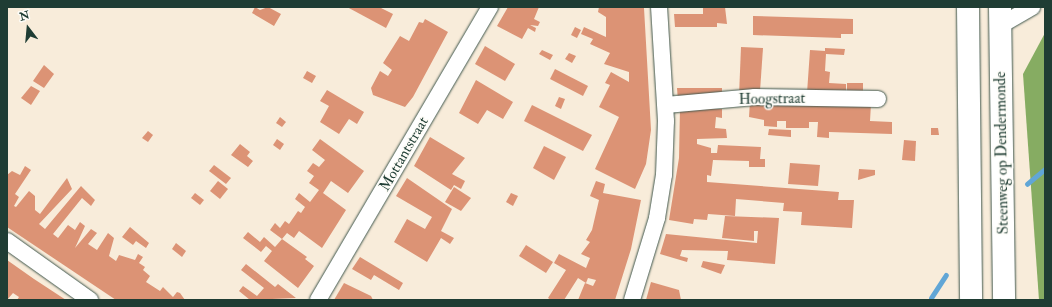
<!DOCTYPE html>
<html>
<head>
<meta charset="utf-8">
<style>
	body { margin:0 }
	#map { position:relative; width:1052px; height:307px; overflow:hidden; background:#f8ecda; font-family:"IM FELL Double Pica",serif }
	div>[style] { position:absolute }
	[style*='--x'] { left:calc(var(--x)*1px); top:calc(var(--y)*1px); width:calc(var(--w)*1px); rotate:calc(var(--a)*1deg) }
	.forest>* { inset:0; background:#86ac62 }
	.stream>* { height:4.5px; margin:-2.25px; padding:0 2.25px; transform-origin:2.25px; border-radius:2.25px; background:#61a6d6 }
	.building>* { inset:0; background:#dc9375 }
	.roads { filter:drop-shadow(0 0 1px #40574d) drop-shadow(0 0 1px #40574d) }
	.street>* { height:16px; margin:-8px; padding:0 8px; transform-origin:8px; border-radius:8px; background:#fff }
	.secondary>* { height:22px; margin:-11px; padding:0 11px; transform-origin:11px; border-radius:11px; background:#fff }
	span { translate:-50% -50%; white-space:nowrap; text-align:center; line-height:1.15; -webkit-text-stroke:3px #fdfcf7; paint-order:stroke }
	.street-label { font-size:15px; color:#1f3d34 }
	.frame { position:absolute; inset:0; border:8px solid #1f3d34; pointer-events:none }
	.north { position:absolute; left:8px; top:8px; width:40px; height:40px; -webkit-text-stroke:3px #fdfcf7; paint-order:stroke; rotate:344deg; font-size:11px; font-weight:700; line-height:16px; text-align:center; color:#1f3d34 }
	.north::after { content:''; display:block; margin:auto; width:14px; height:18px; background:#1f3d34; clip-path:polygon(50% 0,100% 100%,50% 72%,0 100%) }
</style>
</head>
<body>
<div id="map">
	<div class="forest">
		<i style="clip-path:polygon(1045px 33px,1045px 300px,1039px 300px,1023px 74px)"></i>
	</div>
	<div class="stream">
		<i style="--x:1027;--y:184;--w:23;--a:-40"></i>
		<i style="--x:931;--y:298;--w:27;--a:-57"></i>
	</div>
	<div class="building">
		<i style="clip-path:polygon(255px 7px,260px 10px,268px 7px,281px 14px,274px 26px,252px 13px)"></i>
		<i style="clip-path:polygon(347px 7px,379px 7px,393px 14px,386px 28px)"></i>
		<i style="clip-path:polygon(508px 7px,539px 7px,534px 19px,540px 22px,538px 26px,530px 25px,536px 28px,535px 32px,528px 28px,522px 39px,497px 26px)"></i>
		<i style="clip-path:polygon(599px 7px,644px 8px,651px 130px,646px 164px,635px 189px,595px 169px,619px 117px,599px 107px,610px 85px,605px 83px,611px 72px,629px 82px,629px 72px,604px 64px,610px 53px,590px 44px,593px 39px,581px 34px,584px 27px,606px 37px,606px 17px,598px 12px)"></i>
		<i style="clip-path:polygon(703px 7px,725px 7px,727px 24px,717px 23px,717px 27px,675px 27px,674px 14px,703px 14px)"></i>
		<i style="clip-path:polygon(753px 16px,853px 19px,853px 34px,841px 34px,841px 38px,753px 35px)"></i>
		<i style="clip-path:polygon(425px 19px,448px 32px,413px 97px,405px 107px,373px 95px,371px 88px,380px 71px,388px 76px,392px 70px,383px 63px,400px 36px,409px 41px,419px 22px,423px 23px)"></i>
		<i style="clip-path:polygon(575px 27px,581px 30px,577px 38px,571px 35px)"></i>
		<i style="clip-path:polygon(485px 46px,515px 64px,505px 81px,475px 64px)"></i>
		<i style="clip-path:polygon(741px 47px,763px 48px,760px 91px,739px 96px)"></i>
		<i style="clip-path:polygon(825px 48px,845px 49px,844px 55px,826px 54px,825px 71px,830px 72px,829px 83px,846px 84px,846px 94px,807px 93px,810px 50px,825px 51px)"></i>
		<i style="clip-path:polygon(542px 50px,553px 55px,550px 60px,539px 54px)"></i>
		<i style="clip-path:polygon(569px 53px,576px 56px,572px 63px,565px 59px)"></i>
		<i style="clip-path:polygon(44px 65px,54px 74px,44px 88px,33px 81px)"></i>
		<i style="clip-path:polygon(555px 69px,588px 86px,583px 96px,550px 79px)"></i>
		<i style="clip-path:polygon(307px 71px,316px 76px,312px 83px,303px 78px)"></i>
		<i style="clip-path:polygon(476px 80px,513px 102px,503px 119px,487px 110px,478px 124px,459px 113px)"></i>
		<i style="clip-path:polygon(847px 83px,863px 83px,863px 96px,847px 93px)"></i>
		<i style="clip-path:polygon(31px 86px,40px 91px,31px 105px,21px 98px)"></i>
		<i style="clip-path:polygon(677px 88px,722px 88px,722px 95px,678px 101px)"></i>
		<i style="clip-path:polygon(327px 90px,364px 112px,357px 124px,349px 119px,339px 134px,320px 122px,329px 106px,320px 101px)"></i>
		<i style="clip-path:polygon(559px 97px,565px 99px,561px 109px,555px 106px)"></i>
		<i style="clip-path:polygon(750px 101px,871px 104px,870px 121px,892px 122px,892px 134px,829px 132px,829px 138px,817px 137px,818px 122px,809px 122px,809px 128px,786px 128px,786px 121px,777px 121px,777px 127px,764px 126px,764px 120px,749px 117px)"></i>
		<i style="clip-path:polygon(532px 105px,592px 135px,583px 151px,524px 121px)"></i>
		<i style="clip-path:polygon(680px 108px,722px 109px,722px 118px,716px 117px,715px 128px,726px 129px,727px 138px,697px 139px,697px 144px,711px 148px,711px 153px,717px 153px,718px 145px,761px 147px,760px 159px,765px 159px,765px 167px,749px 167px,749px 161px,713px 160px,711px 176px,707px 175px,707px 182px,839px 192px,838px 200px,854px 200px,852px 228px,801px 225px,802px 212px,783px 211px,784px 203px,736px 199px,735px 216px,708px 214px,707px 220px,694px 219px,693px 224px,669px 220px,679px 158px)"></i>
		<i style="clip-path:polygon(280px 117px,286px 122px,282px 127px,276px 123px)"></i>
		<i style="clip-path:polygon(931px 128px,938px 128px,939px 135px,931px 135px)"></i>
		<i style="clip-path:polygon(769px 129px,791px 130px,791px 137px,768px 135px)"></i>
		<i style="clip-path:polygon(148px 131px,153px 135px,148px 142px,142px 138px)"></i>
		<i style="clip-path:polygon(430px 137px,465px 158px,452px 174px,465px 181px,461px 189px,454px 185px,451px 190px,414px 166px)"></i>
		<i style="clip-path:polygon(277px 139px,284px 144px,280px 150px,273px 145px)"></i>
		<i style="clip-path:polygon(320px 139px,364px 171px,348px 193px,331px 181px,323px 193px,346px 210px,322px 248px,299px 231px,294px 238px,287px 233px,282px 239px,270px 230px,275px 223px,280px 228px,285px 221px,289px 224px,298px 211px,301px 213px,305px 207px,295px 199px,299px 193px,310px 202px,319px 190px,309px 183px,314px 176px,307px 171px,313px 163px,319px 167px,325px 160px,312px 150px)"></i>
		<i style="clip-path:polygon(904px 140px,916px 141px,915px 161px,902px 160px)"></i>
		<i style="clip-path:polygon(240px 144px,250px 152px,247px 156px,253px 161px,248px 167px,231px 155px)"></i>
		<i style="clip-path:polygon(544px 146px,566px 157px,554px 180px,533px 168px)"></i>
		<i style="clip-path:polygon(790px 163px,820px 165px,818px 186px,788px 184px)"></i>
		<i style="clip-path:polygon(214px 165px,231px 178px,226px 184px,209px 171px)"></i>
		<i style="clip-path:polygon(25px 166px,31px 170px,15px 194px,19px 197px,14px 206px,16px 207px,29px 191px,35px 196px,35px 210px,40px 214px,67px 178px,72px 189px,39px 224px,45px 229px,81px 186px,95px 200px,91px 206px,82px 198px,53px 234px,58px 238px,68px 225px,75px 230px,80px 222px,85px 226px,75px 248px,91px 229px,97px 233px,88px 244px,97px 250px,108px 233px,114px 238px,109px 256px,116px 261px,119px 255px,135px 260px,138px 254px,143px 257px,139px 263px,145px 267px,143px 270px,150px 276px,146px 282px,160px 291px,163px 287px,173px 297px,177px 292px,180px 293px,185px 300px,116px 300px,7px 227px,7px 175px,12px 171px,20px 175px)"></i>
		<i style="clip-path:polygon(859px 169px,875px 170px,875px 175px,858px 180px)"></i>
		<i style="clip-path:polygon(407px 178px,452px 209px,441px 231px,454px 238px,450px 244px,441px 238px,427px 262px,394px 242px,407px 219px,425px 229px,432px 217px,396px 196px)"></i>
		<i style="clip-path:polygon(218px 181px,228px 189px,220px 199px,210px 191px)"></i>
		<i style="clip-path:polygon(596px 181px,605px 184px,603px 193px,641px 200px,631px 249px,615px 300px,578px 300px,585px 283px,593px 286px,596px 280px,588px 278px,586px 283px,578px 278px,564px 300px,551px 300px,548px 298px,566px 270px,554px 263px,559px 254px,586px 268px,590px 258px,581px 254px,590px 242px,586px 240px,592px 230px,599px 200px,590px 196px)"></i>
		<i style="clip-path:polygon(454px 187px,471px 198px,461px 211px,445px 202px)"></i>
		<i style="clip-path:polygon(195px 193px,204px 200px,200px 205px,191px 198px)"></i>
		<i style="clip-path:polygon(511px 193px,518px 196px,513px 206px,506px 202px)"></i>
		<i style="clip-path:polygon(725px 216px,779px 218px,775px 264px,727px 260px,728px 251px,682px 250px,680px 256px,688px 258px,687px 262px,660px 254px,666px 234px,757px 243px,758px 231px,754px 231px,754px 241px,722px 238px)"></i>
		<i style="clip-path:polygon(130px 227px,149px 243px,146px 248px,136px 241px,133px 245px,122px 237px)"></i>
		<i style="clip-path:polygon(248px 232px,260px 242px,264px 237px,275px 247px,282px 239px,307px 257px,305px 259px,314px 266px,298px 288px,264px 261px,272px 251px,266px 246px,261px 252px,243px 238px)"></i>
		<i style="clip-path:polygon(176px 243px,186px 251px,182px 257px,172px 249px)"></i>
		<i style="clip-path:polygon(526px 245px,553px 262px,546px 273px,519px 256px)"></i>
		<i style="clip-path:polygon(360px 257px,403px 283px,399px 290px,374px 275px,371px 280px,352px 269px)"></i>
		<i style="clip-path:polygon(7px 260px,34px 279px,66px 300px,17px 300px,19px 297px,13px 293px,7px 300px)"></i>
		<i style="clip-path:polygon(703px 261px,725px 265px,721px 274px,701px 267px)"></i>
		<i style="clip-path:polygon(246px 264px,275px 287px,278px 284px,296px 298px,250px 300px,239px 291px,243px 286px,257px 296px,264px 288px,241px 270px)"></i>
		<i style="clip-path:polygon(651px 282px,679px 290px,681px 300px,646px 300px)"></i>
		<i style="clip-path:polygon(344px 283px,371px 296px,373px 300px,334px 300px)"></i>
	</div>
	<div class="roads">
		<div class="street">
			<i style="--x:1001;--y:25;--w:36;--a:-30"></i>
			<i style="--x:666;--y:105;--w:89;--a:-5.1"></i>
			<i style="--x:755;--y:97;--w:123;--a:0.9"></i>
			<i style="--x:7;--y:241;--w:102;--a:35.4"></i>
			<i style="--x:318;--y:300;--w:340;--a:-59.6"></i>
			<i style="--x:632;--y:300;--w:86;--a:-73"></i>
			<i style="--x:657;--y:218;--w:44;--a:-80.8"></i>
			<i style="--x:664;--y:175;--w:54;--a:-87.9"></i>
			<i style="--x:666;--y:121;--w:114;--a:-93.5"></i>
		</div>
		<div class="secondary">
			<i style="--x:968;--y:7;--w:293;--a:89.4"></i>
			<i style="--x:1000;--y:7;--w:293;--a:89.2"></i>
		</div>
	</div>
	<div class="street-label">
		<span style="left:772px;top:99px;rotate:-1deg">Hoogstraat</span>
		<span style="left:1002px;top:153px;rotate:-91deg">Steenweg op Dendermonde</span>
		<span style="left:404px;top:154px;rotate:-60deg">Mottantstraat</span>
	</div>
	<div class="frame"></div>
	<div class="north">N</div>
</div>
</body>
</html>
